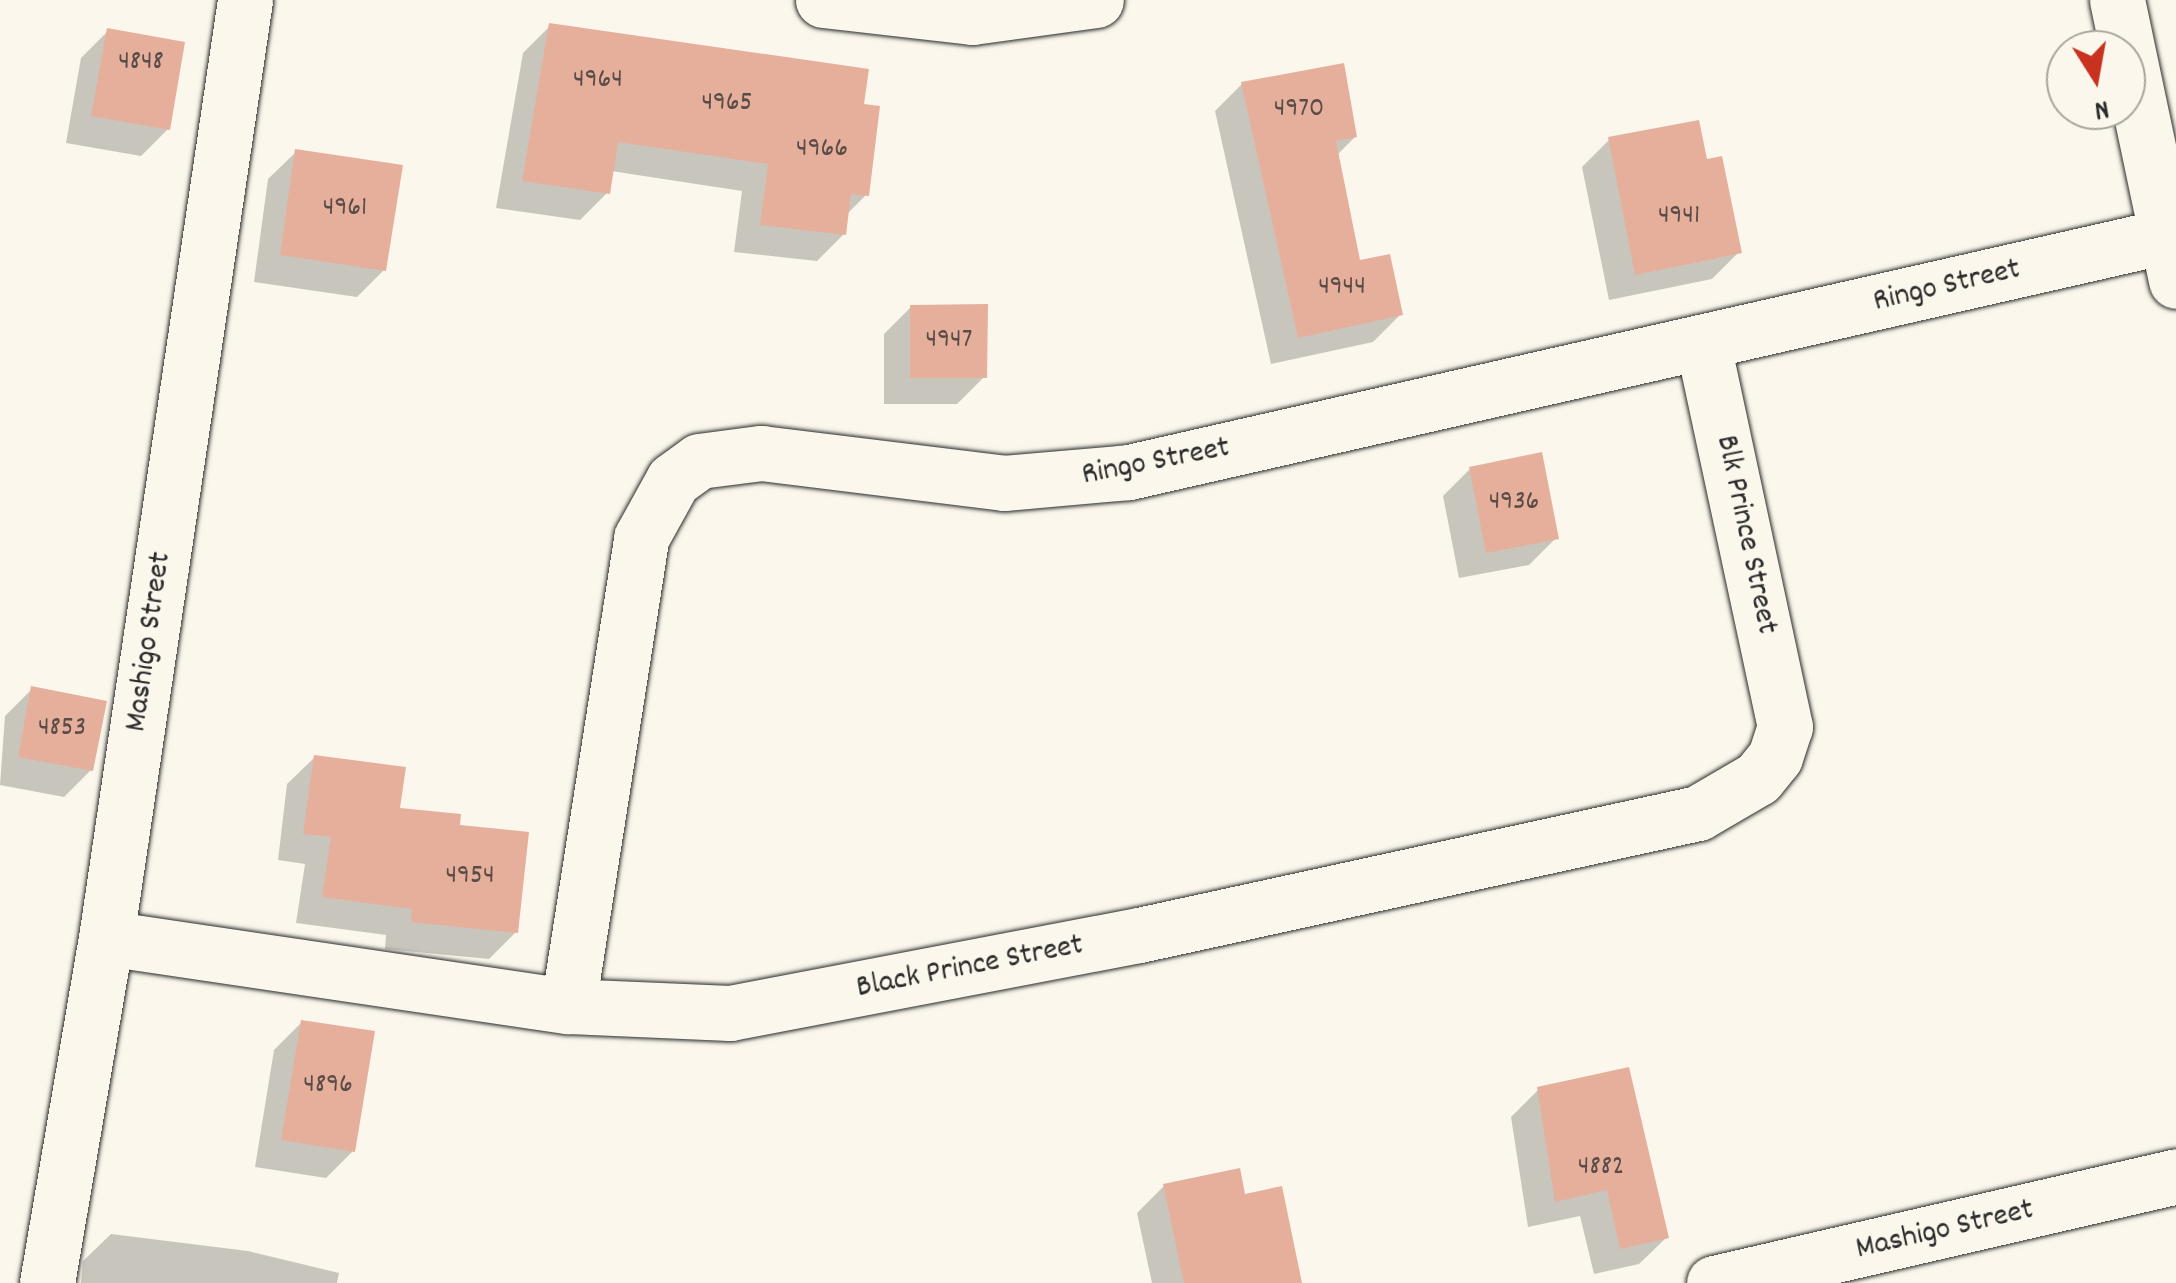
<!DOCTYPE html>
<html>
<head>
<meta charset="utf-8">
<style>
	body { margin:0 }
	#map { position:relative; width:2176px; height:1283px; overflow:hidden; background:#fbf7ec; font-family:Dekko,sans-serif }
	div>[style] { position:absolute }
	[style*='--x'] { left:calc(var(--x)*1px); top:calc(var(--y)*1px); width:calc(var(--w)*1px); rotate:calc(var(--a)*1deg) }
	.shadow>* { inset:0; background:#0003 }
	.building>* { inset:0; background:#e6af9c }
	.roads { filter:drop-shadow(0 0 2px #2b2b2b) drop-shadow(0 0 2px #2b2b2b) }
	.minor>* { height:55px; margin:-27.5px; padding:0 27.5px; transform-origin:27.5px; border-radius:27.5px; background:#fbf7ec }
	span { translate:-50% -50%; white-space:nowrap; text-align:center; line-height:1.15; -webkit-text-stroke:8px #fbf7ec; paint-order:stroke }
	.number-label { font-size:28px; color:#5a4c47 }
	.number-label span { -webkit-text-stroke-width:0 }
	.street-label { font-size:32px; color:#2b2b2b }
	.north { position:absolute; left:2046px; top:30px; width:100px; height:100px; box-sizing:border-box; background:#fbf7ec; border:2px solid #a8a59f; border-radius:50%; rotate:169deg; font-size:28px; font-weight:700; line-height:40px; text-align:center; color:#2b2b2b }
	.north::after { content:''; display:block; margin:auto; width:35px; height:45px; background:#c8321e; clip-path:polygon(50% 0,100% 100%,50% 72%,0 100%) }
</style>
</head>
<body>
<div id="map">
	<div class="shadow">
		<i style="clip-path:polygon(550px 26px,861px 107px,866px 195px,846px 215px,844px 234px,817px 261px,734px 252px,742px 191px,611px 171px,607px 193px,580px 220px,496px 208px,523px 53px)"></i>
		<i style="clip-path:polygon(108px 31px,168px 129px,141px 156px,66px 143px,81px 58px)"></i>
		<i style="clip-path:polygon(1242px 84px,1355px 137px,1337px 155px,1358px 263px,1400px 315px,1373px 342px,1271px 364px,1215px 111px)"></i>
		<i style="clip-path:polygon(1609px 140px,1705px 162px,1739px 252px,1712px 279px,1609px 300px,1582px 167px)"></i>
		<i style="clip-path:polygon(296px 152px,384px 270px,357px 297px,254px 282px,268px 179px)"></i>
		<i style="clip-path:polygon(911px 307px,984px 377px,957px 404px,884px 404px,884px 334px)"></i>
		<i style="clip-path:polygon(1470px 469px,1556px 538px,1529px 565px,1459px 578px,1443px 496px)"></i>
		<i style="clip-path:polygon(32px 689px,91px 770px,64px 797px,0 785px,5px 716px)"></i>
		<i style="clip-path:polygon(315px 757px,397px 810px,516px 932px,489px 959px,385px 949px,386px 935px,296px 923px,305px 864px,278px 860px,287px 784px)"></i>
		<i style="clip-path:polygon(302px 1022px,353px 1151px,326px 1178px,255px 1167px,274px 1050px)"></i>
		<i style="clip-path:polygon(1538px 1090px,1667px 1237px,1639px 1264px,1594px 1274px,1580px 1216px,1528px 1227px,1511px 1117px)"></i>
		<i style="clip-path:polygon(1164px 1186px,1243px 1197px,1300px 1283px,1152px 1283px,1137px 1213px)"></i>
		<i style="clip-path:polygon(111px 1234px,248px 1251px,339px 1273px,337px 1283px,81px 1283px,83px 1261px)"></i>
	</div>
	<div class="building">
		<i style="clip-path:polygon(549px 23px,869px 69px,864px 104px,880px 106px,869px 196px,851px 194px,846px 235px,760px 225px,768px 164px,618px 142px,610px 194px,522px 181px)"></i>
		<i style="clip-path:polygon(107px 28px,185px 42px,170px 130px,91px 116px)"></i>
		<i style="clip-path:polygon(1344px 63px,1357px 137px,1336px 141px,1360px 260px,1390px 254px,1403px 315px,1298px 338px,1241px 82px)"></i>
		<i style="clip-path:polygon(1699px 120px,1707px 159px,1722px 156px,1742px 253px,1635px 275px,1608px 137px)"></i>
		<i style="clip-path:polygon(295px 149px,403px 165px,386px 271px,280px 255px)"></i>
		<i style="clip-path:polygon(988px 304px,987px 378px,910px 378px,910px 305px)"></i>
		<i style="clip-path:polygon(1542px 452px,1559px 539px,1486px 553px,1469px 467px)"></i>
		<i style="clip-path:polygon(31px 686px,107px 701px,93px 771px,18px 757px)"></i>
		<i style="clip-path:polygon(314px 755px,406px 767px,400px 808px,461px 814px,460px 825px,529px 832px,518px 933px,411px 922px,412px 909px,322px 897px,331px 837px,303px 834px)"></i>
		<i style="clip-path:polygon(301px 1020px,375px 1031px,355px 1152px,281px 1140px)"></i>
		<i style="clip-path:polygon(1629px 1067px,1669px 1238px,1620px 1249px,1607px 1190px,1555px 1202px,1537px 1087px)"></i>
		<i style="clip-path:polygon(1240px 1168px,1245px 1194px,1282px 1186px,1302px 1283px,1184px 1283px,1163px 1184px)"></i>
	</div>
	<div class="roads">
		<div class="minor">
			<i style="--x:823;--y:0;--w:150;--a:6.5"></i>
			<i style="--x:972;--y:17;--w:125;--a:-7.8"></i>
			<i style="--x:2117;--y:0;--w:287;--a:78.1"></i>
			<i style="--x:106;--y:938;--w:467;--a:8.4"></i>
			<i style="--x:568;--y:1006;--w:162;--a:2.5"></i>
			<i style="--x:730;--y:1013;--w:416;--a:-10.8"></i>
			<i style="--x:1139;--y:935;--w:572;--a:-12.31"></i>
			<i style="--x:1698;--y:813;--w:69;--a:-30.3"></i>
			<i style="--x:1758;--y:778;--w:27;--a:-51"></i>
			<i style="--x:1775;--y:757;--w:32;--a:-72"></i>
			<i style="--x:1785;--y:727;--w:393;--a:-102.1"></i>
			<i style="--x:568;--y:1006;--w:474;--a:-81.1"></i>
			<i style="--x:641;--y:538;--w:66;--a:-61.1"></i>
			<i style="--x:673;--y:480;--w:32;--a:-36"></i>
			<i style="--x:699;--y:461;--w:63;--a:-7.4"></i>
			<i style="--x:761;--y:453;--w:245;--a:7"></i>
			<i style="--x:1004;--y:483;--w:125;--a:-5"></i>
			<i style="--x:1129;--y:472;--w:1064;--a:-12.82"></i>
			<i style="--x:47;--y:1283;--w:350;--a:-80.3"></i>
			<i style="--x:106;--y:938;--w:948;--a:-81.57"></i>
			<i style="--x:1714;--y:1283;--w:474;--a:-13"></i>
		</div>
	</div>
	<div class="number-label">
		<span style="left:141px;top:63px">4848</span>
		<span style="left:598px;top:81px">4964</span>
		<span style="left:727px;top:104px">4965</span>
		<span style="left:1299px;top:110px">4970</span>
		<span style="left:822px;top:150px">4966</span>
		<span style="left:345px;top:209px">4961</span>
		<span style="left:1679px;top:217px">4941</span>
		<span style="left:1342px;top:288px">4944</span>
		<span style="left:949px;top:341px">4947</span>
		<span style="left:1514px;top:503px">4936</span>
		<span style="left:62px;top:729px">4853</span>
		<span style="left:470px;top:877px">4954</span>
		<span style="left:328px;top:1086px">4896</span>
		<span style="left:1601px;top:1168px">4882</span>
	</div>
	<div class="street-label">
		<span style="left:1947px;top:287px;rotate:-13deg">Ringo Street</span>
		<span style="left:1156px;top:463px;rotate:-11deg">Ringo Street</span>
		<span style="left:1745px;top:535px;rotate:78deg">Blk Prince Street</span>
		<span style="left:150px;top:642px;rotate:-82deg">Mashigo Street</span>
		<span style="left:970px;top:968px;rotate:-11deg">Black Prince Street</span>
		<span style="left:1945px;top:1231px;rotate:-13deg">Mashigo Street</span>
	</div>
	<div class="north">N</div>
</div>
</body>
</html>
